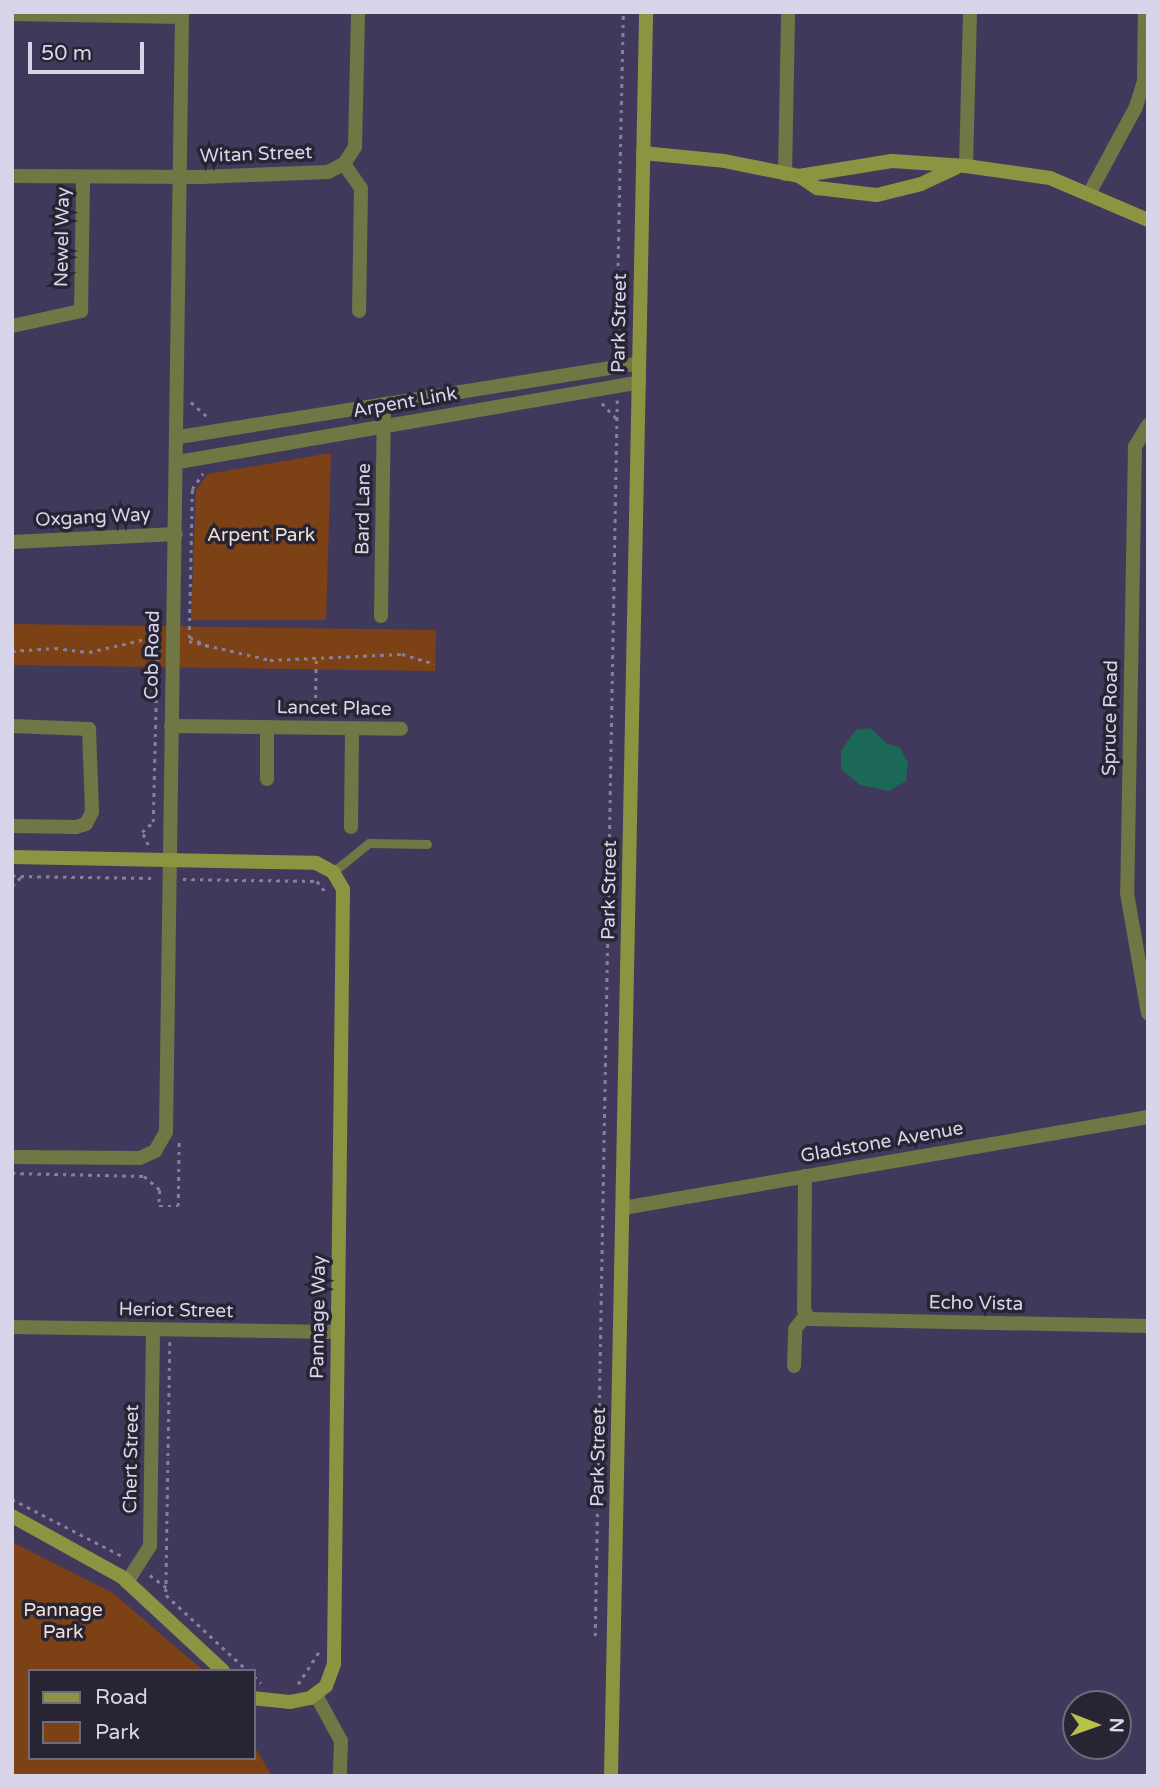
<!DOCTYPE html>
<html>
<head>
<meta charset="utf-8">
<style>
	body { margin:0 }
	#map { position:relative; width:1160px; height:1788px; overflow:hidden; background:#41395c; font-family:"Varela Round",sans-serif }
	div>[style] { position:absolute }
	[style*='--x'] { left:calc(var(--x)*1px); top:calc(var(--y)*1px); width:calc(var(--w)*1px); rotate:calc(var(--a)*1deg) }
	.green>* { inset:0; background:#7c4215 }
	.water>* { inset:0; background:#1c6857 }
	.path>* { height:2.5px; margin-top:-1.25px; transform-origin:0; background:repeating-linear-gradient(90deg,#86809d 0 3.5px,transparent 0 8.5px) }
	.lane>* { height:9px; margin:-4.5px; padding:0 4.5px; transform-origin:4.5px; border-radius:4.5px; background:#717645 }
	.street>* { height:14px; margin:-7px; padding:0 7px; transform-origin:7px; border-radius:7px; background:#717645 }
	.secondary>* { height:14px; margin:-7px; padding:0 7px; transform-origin:7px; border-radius:7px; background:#8c9441 }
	span { translate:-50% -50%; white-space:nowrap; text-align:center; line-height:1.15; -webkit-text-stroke:7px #272433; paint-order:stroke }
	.street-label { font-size:19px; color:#d8d5ea }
	.park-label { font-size:19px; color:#f2dfd4 }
	.frame { position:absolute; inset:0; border:14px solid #d8d5ea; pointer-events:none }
	.legend { position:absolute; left:28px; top:1669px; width:228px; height:91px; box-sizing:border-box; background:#272433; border:2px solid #6e6b7c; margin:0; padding:9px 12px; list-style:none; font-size:21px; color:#d8d5ea }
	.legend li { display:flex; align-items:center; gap:14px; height:35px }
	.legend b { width:35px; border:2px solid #6e6b7c }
	.north { position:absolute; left:1062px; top:1690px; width:70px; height:70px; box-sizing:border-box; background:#272433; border:2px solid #6e6b7c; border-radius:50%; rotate:91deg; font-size:19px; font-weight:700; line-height:28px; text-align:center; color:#d8d5ea }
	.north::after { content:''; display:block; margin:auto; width:24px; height:32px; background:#b7c148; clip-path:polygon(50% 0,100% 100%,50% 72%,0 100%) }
	.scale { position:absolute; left:28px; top:42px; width:116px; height:32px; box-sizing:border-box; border:4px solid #d8d5ea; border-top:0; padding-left:9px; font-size:21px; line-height:24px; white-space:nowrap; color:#d8d5ea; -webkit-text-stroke:5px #272433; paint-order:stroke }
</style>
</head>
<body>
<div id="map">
	<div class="green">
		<i style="clip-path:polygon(331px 453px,326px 620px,191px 620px,196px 490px,208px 474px)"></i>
		<i style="clip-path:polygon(12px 624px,436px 630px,435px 671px,12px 665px)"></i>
		<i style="clip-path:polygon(12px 1542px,113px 1593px,204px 1671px,30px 1671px,30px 1758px,254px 1758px,254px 1746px,272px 1776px,12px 1776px)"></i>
	</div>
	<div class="water">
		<i style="clip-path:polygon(870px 728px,886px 743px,900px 748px,908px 762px,906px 781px,889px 791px,860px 785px,841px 769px,841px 751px,856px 730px)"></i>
	</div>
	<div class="path">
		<i style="--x:616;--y:351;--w:339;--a:-88.8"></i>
		<i style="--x:191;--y:402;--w:24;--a:42"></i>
		<i style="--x:602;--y:403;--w:21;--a:47"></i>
		<i style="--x:190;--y:637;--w:25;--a:27"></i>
		<i style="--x:189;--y:638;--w:149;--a:-88.8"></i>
		<i style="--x:192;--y:489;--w:19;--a:-55"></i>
		<i style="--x:189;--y:641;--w:83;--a:13.2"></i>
		<i style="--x:270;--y:660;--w:132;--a:-2.6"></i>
		<i style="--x:402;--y:654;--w:34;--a:17"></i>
		<i style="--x:12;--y:651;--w:43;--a:-4"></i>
		<i style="--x:55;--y:648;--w:34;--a:7"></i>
		<i style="--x:89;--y:652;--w:72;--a:-12.9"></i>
		<i style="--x:315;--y:715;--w:59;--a:-89"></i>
		<i style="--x:148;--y:845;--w:14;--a:-115"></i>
		<i style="--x:142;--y:832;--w:15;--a:-42"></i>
		<i style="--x:153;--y:822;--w:163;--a:-88.6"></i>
		<i style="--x:12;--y:876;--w:142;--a:0.8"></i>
		<i style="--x:183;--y:879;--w:134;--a:0.9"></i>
		<i style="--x:317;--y:881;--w:16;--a:52"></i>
		<i style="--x:12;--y:886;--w:14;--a:-45"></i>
		<i style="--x:12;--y:1173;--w:132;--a:1.3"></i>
		<i style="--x:144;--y:1176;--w:21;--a:41"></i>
		<i style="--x:160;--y:1190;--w:16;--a:94"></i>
		<i style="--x:159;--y:1206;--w:19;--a:0"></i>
		<i style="--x:178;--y:1206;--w:68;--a:-89.2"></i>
		<i style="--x:311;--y:1316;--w:18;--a:-47"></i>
		<i style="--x:170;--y:1342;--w:253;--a:90.9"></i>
		<i style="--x:166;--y:1595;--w:112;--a:42.8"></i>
		<i style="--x:12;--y:1499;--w:126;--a:27.4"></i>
		<i style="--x:150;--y:1575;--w:21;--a:37"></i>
		<i style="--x:595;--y:1636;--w:1236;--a:-88.98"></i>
		<i style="--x:254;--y:1676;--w:10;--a:45"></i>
		<i style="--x:298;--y:1684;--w:38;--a:-57"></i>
	</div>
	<div class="lane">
		<i style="--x:333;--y:872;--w:46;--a:-38.9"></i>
		<i style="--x:369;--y:843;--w:58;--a:1"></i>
	</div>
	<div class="street">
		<i style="--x:12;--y:14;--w:170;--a:1"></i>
		<i style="--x:344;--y:164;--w:29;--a:55"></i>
		<i style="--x:361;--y:188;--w:123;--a:90.9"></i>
		<i style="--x:966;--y:166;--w:154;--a:-88.5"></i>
		<i style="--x:785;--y:174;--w:162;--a:-88.9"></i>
		<i style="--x:12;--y:176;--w:189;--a:0.3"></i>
		<i style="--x:201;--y:177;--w:127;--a:-2.3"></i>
		<i style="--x:328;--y:172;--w:18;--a:-27"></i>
		<i style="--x:344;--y:164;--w:20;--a:-57"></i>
		<i style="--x:355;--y:147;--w:135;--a:-88.7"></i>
		<i style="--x:1090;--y:192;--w:97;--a:-61.6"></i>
		<i style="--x:1136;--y:107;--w:28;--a:-73"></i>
		<i style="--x:1144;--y:80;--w:68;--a:-89.2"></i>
		<i style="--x:12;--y:326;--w:71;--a:-12.3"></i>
		<i style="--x:81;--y:311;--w:134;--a:-89.1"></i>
		<i style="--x:1148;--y:425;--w:26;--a:121"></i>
		<i style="--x:1135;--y:447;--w:446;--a:91"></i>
		<i style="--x:1127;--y:893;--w:122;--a:80.1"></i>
		<i style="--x:179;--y:437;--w:466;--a:-9.1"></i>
		<i style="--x:178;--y:462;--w:468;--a:-9.8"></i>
		<i style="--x:12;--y:542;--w:164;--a:-2.8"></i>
		<i style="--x:381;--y:616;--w:212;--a:-89.2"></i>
		<i style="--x:12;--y:726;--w:77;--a:2.2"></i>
		<i style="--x:89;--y:729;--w:83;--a:87.9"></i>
		<i style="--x:92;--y:812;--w:13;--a:117"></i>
		<i style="--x:86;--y:824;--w:10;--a:163"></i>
		<i style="--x:76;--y:827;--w:64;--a:-179.1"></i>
		<i style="--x:171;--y:726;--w:230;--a:0.7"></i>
		<i style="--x:267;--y:779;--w:52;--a:-90"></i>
		<i style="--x:351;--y:827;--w:98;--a:-89.4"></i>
		<i style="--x:12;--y:1157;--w:128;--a:0.4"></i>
		<i style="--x:140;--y:1158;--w:17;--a:-25"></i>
		<i style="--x:155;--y:1151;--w:22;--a:-60"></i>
		<i style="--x:166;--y:1132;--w:1120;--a:-89.18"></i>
		<i style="--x:805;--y:1176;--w:134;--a:90.4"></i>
		<i style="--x:804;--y:1310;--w:10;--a:61"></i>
		<i style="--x:809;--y:1319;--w:339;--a:1.2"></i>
		<i style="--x:623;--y:1208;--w:533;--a:-9.83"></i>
		<i style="--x:12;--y:1327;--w:326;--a:0.9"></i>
		<i style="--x:794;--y:1366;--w:37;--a:-88"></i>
		<i style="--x:795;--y:1329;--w:18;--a:-52"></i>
		<i style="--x:127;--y:1582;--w:43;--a:-57.4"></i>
		<i style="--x:150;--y:1546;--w:216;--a:-89.2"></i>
		<i style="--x:316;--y:1695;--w:52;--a:61.5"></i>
		<i style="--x:341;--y:1741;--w:35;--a:92"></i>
	</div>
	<div class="secondary">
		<i style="--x:643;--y:153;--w:81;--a:5.6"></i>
		<i style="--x:724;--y:161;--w:76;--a:11.3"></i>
		<i style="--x:799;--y:176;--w:94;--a:-9.2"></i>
		<i style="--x:892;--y:161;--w:74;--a:3.9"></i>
		<i style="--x:966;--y:166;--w:85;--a:8.1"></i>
		<i style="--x:1050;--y:178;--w:107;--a:23.2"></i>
		<i style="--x:799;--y:176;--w:22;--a:34"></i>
		<i style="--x:817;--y:188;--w:60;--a:6.7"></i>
		<i style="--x:877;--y:195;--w:45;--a:-14"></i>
		<i style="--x:921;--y:184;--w:38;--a:-25"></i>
		<i style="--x:12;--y:857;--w:304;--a:1.1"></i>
		<i style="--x:316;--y:863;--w:19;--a:28"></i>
		<i style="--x:333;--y:872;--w:20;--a:60"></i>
		<i style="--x:343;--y:889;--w:775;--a:90.67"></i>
		<i style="--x:334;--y:1664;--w:23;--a:110"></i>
		<i style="--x:326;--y:1686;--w:20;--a:143"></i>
		<i style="--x:310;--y:1698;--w:20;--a:169"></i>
		<i style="--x:290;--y:1702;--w:36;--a:-174"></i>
		<i style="--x:12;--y:1516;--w:126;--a:29"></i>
		<i style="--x:122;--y:1577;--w:138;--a:42.9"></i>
		<i style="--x:611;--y:1776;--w:1764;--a:-88.86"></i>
	</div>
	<div class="street-label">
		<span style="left:256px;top:155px;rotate:-2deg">Witan Street</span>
		<span style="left:63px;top:237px;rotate:-89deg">Newel Way</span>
		<span style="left:620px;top:323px;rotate:-89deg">Park Street</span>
		<span style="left:405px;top:403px;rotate:-10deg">Arpent Link</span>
		<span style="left:364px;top:509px;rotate:-89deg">Bard Lane</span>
		<span style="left:93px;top:518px;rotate:-3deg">Oxgang Way</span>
		<span style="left:153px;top:655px;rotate:-89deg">Cob Road</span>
		<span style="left:334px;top:709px;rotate:1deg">Lancet Place</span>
		<span style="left:1111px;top:718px;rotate:-89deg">Spruce Road</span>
		<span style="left:610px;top:890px;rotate:-89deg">Park Street</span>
		<span style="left:882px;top:1143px;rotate:-10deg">Gladstone Avenue</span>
		<span style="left:976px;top:1304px;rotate:1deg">Echo Vista</span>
		<span style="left:176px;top:1311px;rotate:1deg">Heriot Street</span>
		<span style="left:319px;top:1317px;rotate:-89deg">Pannage Way</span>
		<span style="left:599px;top:1457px;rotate:-89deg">Park Street</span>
		<span style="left:132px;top:1459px;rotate:-89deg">Chert Street</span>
	</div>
	<div class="park-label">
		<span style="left:261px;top:536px">Arpent Park</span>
		<span style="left:63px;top:1622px">Pannage<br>Park</span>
	</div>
	<div class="frame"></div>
	<ul class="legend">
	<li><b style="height:9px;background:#8c9441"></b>Road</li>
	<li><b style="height:19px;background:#7c4215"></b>Park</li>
	</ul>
	<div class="north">N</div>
	<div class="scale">50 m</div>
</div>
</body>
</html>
